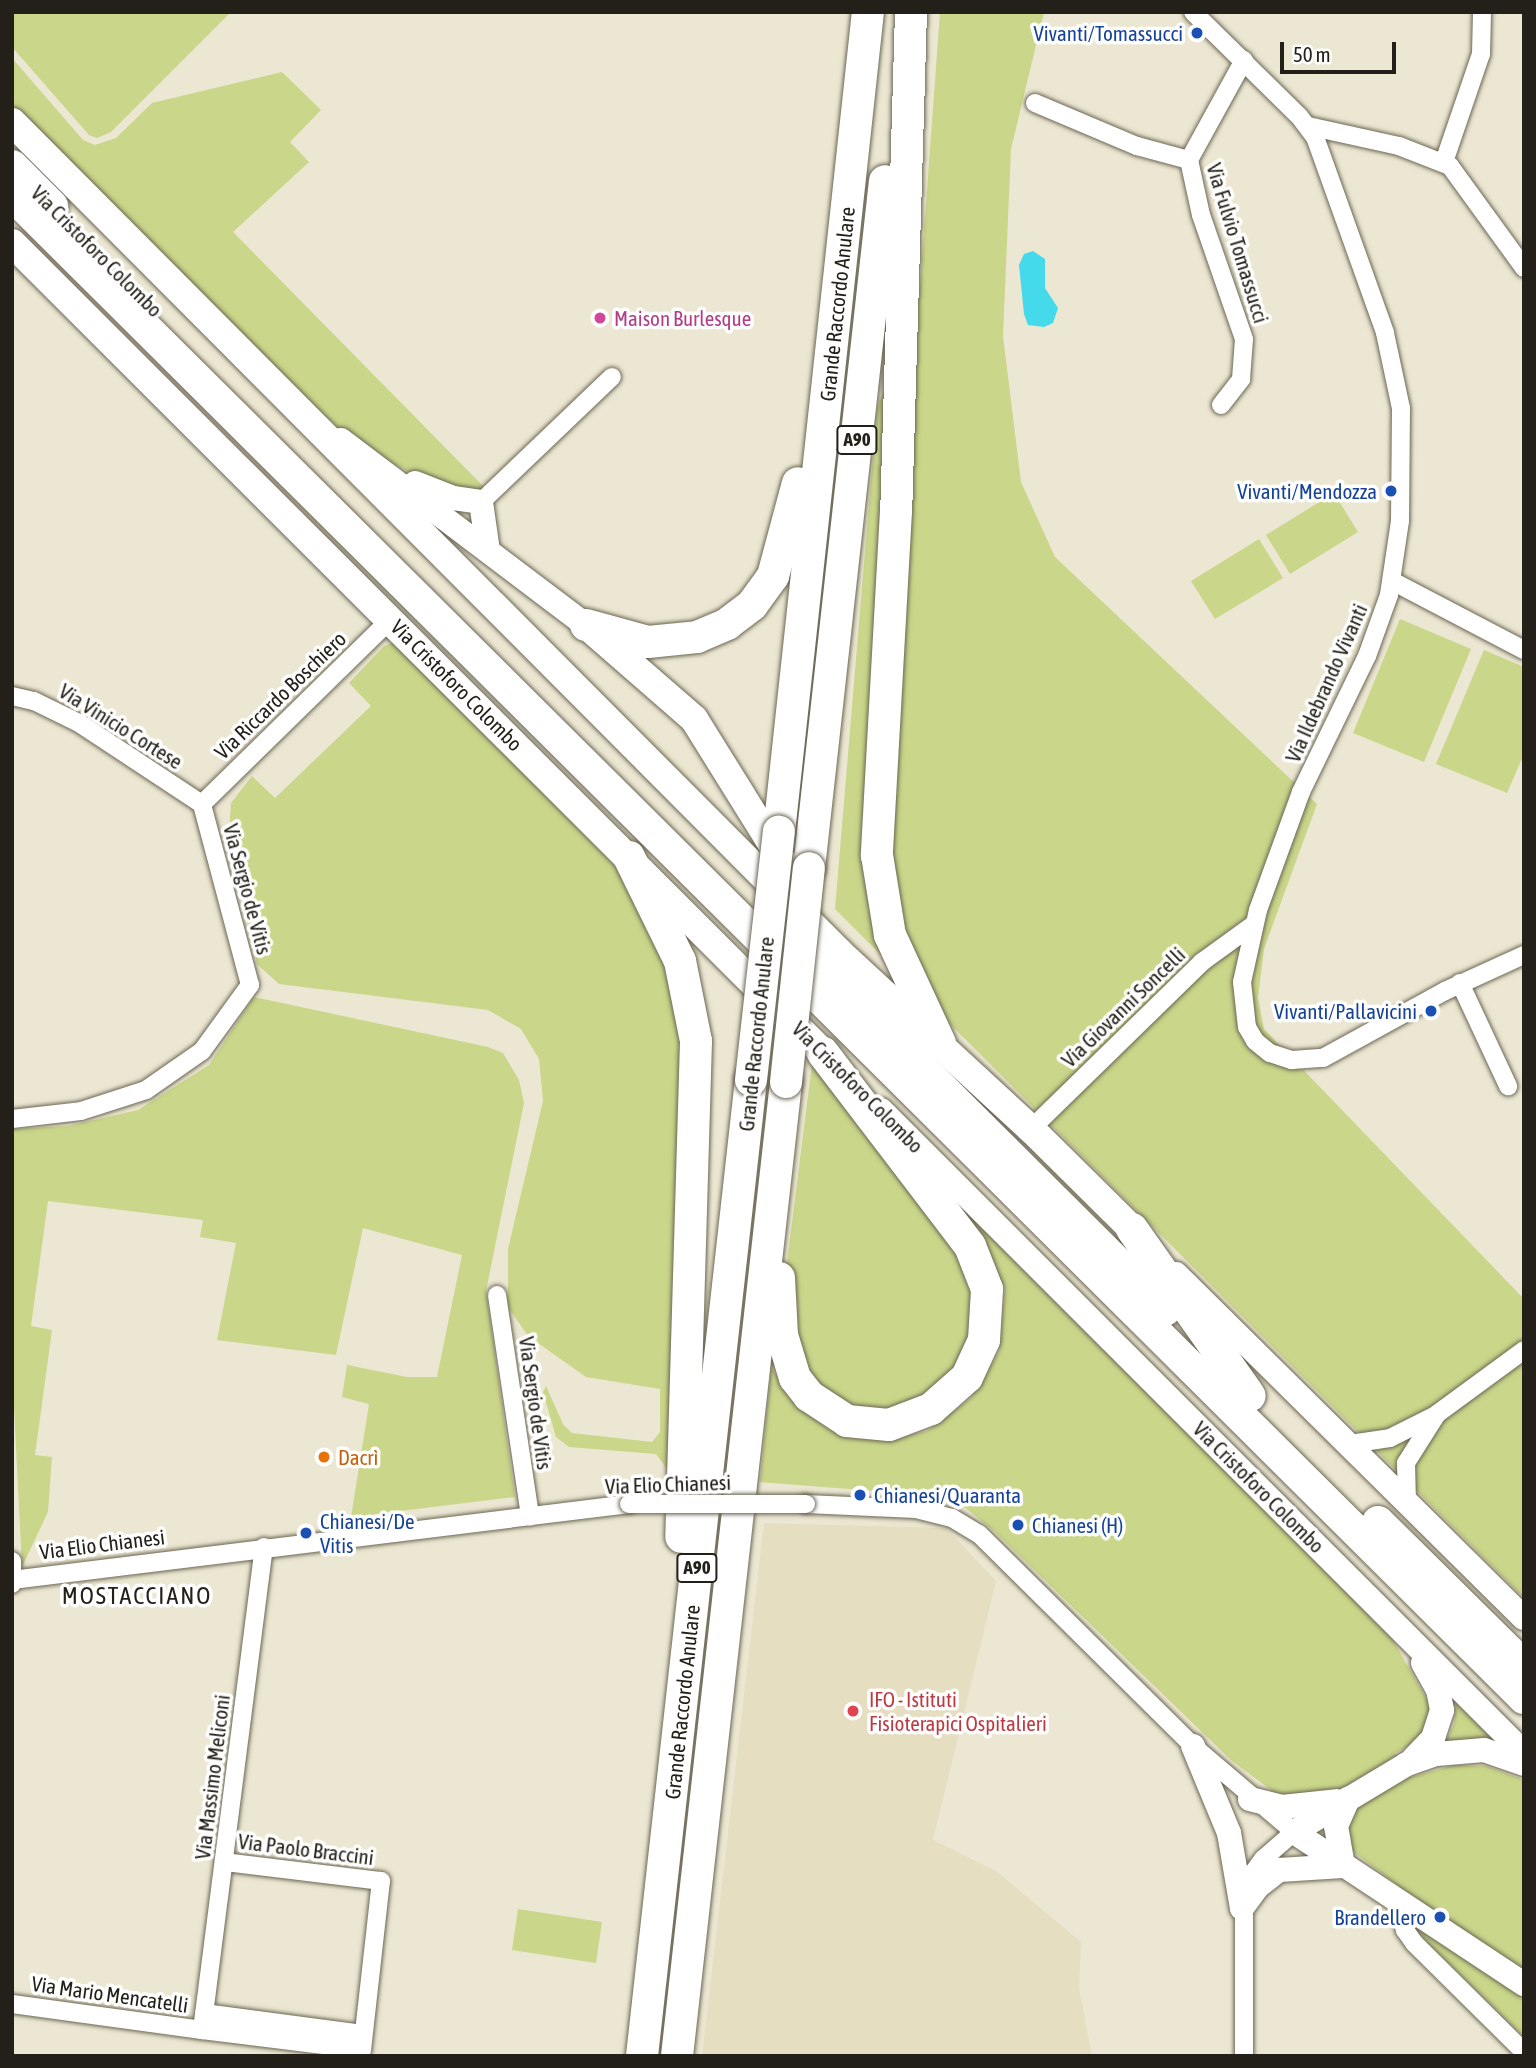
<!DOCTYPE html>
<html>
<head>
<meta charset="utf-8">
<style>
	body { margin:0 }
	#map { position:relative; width:1536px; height:2068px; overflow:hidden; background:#ece7d2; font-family:"Asap Condensed",sans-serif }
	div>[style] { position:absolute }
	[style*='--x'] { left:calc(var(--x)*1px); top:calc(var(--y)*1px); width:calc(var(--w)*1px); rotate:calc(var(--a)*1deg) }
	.built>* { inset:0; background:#e5dec1 }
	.green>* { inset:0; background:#cad689 }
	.water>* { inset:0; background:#44daeb }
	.roads { filter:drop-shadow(0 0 2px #6b6654) drop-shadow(0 0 2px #6b6654) }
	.street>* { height:18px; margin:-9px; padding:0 9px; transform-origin:9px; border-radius:9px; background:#fff }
	.secondary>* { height:24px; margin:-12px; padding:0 12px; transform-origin:12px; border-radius:12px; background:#fff }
	.primary>* { height:28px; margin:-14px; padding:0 14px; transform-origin:14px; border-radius:14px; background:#fff }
	.highway>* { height:32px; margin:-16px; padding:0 16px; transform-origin:16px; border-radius:16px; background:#fff }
	.bridges { filter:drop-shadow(0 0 2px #6b6654) drop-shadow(0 0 2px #6b6654) }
	.street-bridge>* { height:18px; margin:-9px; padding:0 9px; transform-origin:9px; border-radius:9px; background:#fff }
	.highway-bridge>* { height:32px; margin:-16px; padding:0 16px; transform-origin:16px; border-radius:16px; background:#fff }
	.dots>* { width:19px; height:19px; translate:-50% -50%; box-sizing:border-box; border:4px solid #fff; border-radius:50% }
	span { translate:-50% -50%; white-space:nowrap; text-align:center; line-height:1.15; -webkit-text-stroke:7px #fff; paint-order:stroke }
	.shield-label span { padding:2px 5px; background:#fff; border:2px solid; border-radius:5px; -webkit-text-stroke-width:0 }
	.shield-label { font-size:19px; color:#222018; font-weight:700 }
	.transit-label { font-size:21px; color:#164399 }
	.right { translate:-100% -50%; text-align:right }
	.left { translate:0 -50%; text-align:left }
	.street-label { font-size:21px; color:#222018 }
	.hotel-label { font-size:21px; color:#b23c85 }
	.food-label { font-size:21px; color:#c56008 }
	.health-label { font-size:21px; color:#be3a42 }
	.quarter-label { font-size:24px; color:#222018; letter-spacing:2px }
	.frame { position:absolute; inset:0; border:14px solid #222018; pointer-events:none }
	.scale { position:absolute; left:1280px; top:42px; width:116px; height:32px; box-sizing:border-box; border:4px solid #222018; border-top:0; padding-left:9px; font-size:21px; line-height:24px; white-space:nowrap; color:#222018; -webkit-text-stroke:5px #fff; paint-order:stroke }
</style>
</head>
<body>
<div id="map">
	<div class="built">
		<i style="clip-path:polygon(764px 1523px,946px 1528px,996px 1581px,933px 1840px,996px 1871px,1081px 1942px,1079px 1988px,1092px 2056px,702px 2056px)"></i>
	</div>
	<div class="green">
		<i style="clip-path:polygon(12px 12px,231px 12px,111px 132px,97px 138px,89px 135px,12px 47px)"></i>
		<i style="clip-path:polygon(940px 12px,1044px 12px,1011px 149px,1003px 336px,1021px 482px,1055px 557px,1317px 804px,1264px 949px,1258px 998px,1264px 1029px,1524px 1299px,1524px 1598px,835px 909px,877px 409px,920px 286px)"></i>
		<i style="clip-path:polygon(12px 58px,83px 140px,95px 145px,116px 138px,152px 103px,282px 72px,321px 110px,290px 142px,309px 162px,233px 232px,486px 489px,480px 493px,418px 477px,360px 446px,300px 394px,12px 107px)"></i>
		<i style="clip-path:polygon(1334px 493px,1358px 532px,1290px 574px,1266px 535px)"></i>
		<i style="clip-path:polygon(1259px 539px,1283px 578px,1215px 619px,1191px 581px)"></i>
		<i style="clip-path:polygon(1400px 619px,1471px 649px,1424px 762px,1353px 733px)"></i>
		<i style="clip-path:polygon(394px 642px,617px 868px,649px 914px,662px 949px,680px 1021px,683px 1069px,667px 1469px,656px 1454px,569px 1447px,556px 1437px,543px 1392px,546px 1386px,563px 1424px,572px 1433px,652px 1442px,660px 1432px,660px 1389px,586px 1377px,528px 1336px,508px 1307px,508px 1249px,543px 1101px,539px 1059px,521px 1029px,488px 1010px,279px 984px,257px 964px,229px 832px,231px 803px,252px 776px,275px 798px,371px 706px,349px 683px,384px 646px)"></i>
		<i style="clip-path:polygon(1484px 650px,1524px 667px,1524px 754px,1507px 793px,1436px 764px)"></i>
		<i style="clip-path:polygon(254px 997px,488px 1047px,503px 1053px,519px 1080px,524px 1103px,486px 1291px,515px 1497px,351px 1517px,369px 1404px,342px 1397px,347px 1365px,407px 1377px,437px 1377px,462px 1255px,363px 1228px,336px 1355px,217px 1340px,236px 1243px,200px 1237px,203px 1220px,48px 1201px,31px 1326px,52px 1330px,35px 1455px,52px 1457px,48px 1512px,22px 1567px,12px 1367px,12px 1129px,68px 1126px,138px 1110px,209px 1065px)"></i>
		<i style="clip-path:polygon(813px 1056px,962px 1251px,980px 1325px,938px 1397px,871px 1417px,812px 1387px,783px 1295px)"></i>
		<i style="clip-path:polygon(952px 1195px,1390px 1635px,1431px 1707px,1424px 1738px,1395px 1753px,1411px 1777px,1455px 1765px,1486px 1766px,1524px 1780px,1524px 2037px,1424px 1939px,1399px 1886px,1231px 1760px,995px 1532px,952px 1497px,760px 1482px,771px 1368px,800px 1403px,888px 1440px,927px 1431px,971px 1398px,999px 1352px,1005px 1289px)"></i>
		<i style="clip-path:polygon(1456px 1701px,1497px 1741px,1446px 1741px,1454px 1724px)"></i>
		<i style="clip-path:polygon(518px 1909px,602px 1922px,596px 1963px,512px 1950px)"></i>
	</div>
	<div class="water">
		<i style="clip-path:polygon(1033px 251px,1045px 259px,1045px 288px,1058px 308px,1053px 323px,1044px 327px,1028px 325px,1024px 314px,1019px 265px,1024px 254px)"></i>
	</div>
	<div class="roads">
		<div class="street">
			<i style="--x:1193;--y:12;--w:148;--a:44.5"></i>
			<i style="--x:1299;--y:116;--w:26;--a:53"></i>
			<i style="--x:1315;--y:137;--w:208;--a:70.3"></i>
			<i style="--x:1385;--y:333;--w:77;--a:78"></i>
			<i style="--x:1401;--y:408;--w:113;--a:90.5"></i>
			<i style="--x:1400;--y:521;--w:75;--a:98.5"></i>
			<i style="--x:1389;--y:595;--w:65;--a:109.8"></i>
			<i style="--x:1367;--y:656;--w:151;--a:115.9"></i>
			<i style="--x:1301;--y:792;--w:126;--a:110"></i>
			<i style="--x:1258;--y:910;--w:74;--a:102.5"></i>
			<i style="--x:1242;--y:982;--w:45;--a:83.7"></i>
			<i style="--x:1247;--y:1027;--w:16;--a:60"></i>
			<i style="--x:1255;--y:1041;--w:19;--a:39"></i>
			<i style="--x:1270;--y:1053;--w:23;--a:18"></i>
			<i style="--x:1292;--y:1060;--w:31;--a:-4"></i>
			<i style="--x:1323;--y:1058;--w:139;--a:-28.8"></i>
			<i style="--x:1445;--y:991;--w:87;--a:-24.5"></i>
			<i style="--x:1035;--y:103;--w:111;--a:22.9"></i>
			<i style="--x:1137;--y:146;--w:54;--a:15.1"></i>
			<i style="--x:1308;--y:126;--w:93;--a:12.4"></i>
			<i style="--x:1399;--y:146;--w:55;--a:21.4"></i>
			<i style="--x:1450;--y:166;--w:126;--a:54"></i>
			<i style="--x:1444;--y:162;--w:114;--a:-71.1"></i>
			<i style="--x:1481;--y:54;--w:42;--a:-88.6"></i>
			<i style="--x:1221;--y:405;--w:33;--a:-52"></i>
			<i style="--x:1241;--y:379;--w:40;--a:-85.7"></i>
			<i style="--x:1244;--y:339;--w:131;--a:-109.1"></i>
			<i style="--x:1201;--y:215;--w:56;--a:-102.3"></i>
			<i style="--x:1189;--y:160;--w:114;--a:-61.2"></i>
			<i style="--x:481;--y:502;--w:181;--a:-43.7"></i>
			<i style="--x:1392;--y:581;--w:149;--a:27.6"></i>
			<i style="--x:12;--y:696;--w:23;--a:13"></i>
			<i style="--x:34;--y:701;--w:50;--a:26.1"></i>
			<i style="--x:79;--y:723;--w:147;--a:33.4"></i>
			<i style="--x:202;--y:804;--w:264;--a:-44.4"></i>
			<i style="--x:1460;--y:983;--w:114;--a:65"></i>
			<i style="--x:12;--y:1119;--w:69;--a:-6.6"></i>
			<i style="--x:81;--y:1111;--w:68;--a:-17.9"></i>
			<i style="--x:146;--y:1090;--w:68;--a:-34.9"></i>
			<i style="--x:202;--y:1051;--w:82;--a:-54"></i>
			<i style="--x:250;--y:985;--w:187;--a:-104.9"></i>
			<i style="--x:1031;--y:1129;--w:239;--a:-44.3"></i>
			<i style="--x:1202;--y:962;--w:63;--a:-36"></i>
			<i style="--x:497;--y:1295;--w:224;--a:81.5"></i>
			<i style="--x:1350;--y:1444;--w:40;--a:-8.5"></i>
			<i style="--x:1390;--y:1438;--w:49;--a:-26.6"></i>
			<i style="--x:1407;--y:1503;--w:40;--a:-91.4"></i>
			<i style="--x:1406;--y:1463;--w:58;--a:-57.7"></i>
			<i style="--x:1437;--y:1414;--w:108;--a:-36.3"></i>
			<i style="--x:806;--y:1504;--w:110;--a:2.6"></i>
			<i style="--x:916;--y:1509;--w:37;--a:14"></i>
			<i style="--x:952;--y:1518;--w:31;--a:31"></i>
			<i style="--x:979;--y:1534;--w:301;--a:44.7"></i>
			<i style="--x:1193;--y:1746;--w:133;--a:40.4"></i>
			<i style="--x:1294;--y:1832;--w:41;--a:138.9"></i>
			<i style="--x:1263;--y:1859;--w:32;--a:126"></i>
			<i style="--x:1244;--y:1885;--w:171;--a:90"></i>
			<i style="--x:12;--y:1561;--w:23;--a:90"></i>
			<i style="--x:12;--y:1580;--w:622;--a:-7.02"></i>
			<i style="--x:1399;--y:1905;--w:26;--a:77"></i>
			<i style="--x:1405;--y:1930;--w:16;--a:55"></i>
			<i style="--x:1414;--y:1943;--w:155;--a:44.7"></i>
			<i style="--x:12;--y:2004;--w:192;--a:7.8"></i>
			<i style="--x:202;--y:2030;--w:487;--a:-82.7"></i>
			<i style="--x:204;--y:2013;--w:160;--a:7.5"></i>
			<i style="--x:202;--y:2030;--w:161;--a:7.1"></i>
			<i style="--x:362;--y:2050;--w:170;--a:-83.6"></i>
			<i style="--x:381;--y:1881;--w:158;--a:-173.1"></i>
		</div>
		<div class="secondary">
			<i style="--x:341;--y:440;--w:307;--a:37.1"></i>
			<i style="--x:415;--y:483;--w:41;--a:21.5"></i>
			<i style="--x:453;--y:498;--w:28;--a:8"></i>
			<i style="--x:481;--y:502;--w:49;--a:81.9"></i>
			<i style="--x:881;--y:1110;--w:909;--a:45"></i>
			<i style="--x:1176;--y:1274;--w:489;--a:44.7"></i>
			<i style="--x:1193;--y:1746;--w:94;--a:67.5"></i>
			<i style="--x:1229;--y:1833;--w:76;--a:80.2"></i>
			<i style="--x:1413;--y:1759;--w:29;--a:-46"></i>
			<i style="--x:1433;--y:1738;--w:29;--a:-72"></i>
			<i style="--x:1442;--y:1710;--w:20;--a:-101"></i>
			<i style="--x:1438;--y:1690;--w:31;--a:-119"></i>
			<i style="--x:1524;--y:1764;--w:42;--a:-160.7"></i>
			<i style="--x:1484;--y:1750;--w:48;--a:175.2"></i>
			<i style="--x:1436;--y:1754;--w:31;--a:161"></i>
			<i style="--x:1407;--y:1764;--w:132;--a:149"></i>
			<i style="--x:1294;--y:1832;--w:276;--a:33.5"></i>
			<i style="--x:1250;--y:1799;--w:33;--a:14"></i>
			<i style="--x:1282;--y:1807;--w:55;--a:-6.2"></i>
			<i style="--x:1343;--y:1866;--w:41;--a:-99.9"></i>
			<i style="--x:1336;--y:1826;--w:30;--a:-66"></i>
			<i style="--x:1242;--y:1908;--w:26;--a:-54"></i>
			<i style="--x:1257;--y:1887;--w:28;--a:-38"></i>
			<i style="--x:1279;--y:1870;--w:64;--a:-3.6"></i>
		</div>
		<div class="primary">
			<i style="--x:12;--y:122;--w:1173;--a:45.1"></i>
			<i style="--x:840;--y:953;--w:260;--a:42.7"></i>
			<i style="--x:1031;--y:1129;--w:142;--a:44.7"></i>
			<i style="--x:12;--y:243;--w:1146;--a:44.96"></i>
			<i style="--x:586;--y:625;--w:143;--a:41"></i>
			<i style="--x:694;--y:719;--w:172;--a:58.1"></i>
		</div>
		<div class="highway">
			<i style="--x:911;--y:12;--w:499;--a:91.7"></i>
			<i style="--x:896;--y:511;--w:345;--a:93.2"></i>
			<i style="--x:877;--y:855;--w:81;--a:80.8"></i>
			<i style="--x:890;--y:935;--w:119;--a:65.2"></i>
			<i style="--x:12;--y:166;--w:57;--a:45"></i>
			<i style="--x:12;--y:195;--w:2132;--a:44.83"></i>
			<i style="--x:586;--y:625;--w:64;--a:15.3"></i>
			<i style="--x:648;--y:642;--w:49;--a:-5.8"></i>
			<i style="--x:697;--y:637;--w:33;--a:-23"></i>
			<i style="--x:727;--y:624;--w:31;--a:-37"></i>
			<i style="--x:752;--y:605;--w:36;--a:-54"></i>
			<i style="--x:773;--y:576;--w:96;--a:-75"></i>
			<i style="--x:779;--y:832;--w:825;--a:-83.81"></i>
			<i style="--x:629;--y:857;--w:116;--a:63.9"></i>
			<i style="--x:680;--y:961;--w:82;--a:78.7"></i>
			<i style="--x:696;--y:1041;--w:496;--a:91.7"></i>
			<i style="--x:809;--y:868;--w:691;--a:-83.69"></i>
			<i style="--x:790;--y:937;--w:529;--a:44.85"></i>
			<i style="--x:1132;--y:1229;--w:204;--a:54.8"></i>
			<i style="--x:779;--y:1278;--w:57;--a:87"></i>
			<i style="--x:782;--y:1335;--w:45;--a:73.2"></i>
			<i style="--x:795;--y:1378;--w:23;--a:52"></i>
			<i style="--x:809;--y:1396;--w:45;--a:33.3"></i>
			<i style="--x:847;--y:1421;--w:42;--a:5.4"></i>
			<i style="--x:889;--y:1425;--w:45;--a:-20.9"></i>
			<i style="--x:931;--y:1409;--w:48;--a:-41.6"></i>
			<i style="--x:967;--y:1377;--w:41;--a:-65.3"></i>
			<i style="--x:984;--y:1340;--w:51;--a:-86.6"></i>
			<i style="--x:987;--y:1289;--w:46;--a:-111.6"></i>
			<i style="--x:970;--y:1246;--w:243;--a:-127.3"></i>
			<i style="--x:1378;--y:1522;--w:205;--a:44.6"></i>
			<i style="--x:642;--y:2056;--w:982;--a:-83.63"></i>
			<i style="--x:677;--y:2056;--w:980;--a:-83.61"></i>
		</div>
	</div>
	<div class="bridges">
		<div class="street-bridge">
			<i style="--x:629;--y:1504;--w:177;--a:0"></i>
		</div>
		<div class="highway-bridge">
			<i style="--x:751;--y:1080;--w:250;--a:-83.6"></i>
			<i style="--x:786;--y:1082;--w:215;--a:-83.9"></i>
		</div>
	</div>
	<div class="dots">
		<i style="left:1197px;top:33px;background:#1a4fb4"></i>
		<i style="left:600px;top:318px;background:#d1479c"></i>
		<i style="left:1391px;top:491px;background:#1a4fb4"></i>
		<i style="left:1431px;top:1011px;background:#1a4fb4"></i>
		<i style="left:324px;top:1457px;background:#e8710a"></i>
		<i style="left:860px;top:1495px;background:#1a4fb4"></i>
		<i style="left:1018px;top:1525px;background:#1a4fb4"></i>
		<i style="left:306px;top:1533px;background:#1a4fb4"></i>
		<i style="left:853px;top:1711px;background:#e0444e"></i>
		<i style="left:1440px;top:1917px;background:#1a4fb4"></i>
	</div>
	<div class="shield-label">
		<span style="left:857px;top:440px">A90</span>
		<span style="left:697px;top:1568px">A90</span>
	</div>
	<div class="transit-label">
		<span class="right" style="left:1183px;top:33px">Vivanti/Tomassucci</span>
		<span class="right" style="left:1377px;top:491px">Vivanti/Mendozza</span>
		<span class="right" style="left:1417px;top:1011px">Vivanti/Pallavicini</span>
		<span class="left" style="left:874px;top:1495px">Chianesi/Quaranta</span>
		<span class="left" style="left:320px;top:1533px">Chianesi/De<br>Vitis</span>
		<span class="left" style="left:1032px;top:1525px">Chianesi (H)</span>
		<span class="right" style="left:1426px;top:1917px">Brandellero</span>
	</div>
	<div class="street-label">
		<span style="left:1238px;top:243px;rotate:73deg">Via Fulvio Tomassucci</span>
		<span style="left:97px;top:251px;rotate:45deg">Via Cristoforo Colombo</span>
		<span style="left:837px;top:304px;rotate:-84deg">Grande Raccordo Anulare</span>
		<span style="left:1326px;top:683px;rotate:-66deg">Via Ildebrando Vivanti</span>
		<span style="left:457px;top:685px;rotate:45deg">Via Cristoforo Colombo</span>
		<span style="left:280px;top:695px;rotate:-44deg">Via Riccardo Boschiero</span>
		<span style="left:121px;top:726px;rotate:32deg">Via Vinicio Cortese</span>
		<span style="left:248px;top:889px;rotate:75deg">Via Sergio de Vitis</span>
		<span style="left:1123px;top:1007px;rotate:-44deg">Via Giovanni Soncelli</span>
		<span style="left:756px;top:1034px;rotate:-84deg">Grande Raccordo Anulare</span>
		<span style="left:858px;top:1087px;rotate:45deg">Via Cristoforo Colombo</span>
		<span style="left:536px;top:1403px;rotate:82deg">Via Sergio de Vitis</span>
		<span style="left:668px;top:1484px;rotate:-2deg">Via Elio Chianesi</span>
		<span style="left:1259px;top:1487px;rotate:45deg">Via Cristoforo Colombo</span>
		<span style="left:102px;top:1544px;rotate:-7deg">Via Elio Chianesi</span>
		<span style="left:682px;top:1702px;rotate:-84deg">Grande Raccordo Anulare</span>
		<span style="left:212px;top:1777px;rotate:-83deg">Via Massimo Meliconi</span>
		<span style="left:306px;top:1849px;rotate:7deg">Via Paolo Braccini</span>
		<span style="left:110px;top:1994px;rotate:8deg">Via Mario Mencatelli</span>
	</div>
	<div class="hotel-label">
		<span class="left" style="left:614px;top:318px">Maison Burlesque</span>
	</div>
	<div class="food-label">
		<span class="left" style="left:338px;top:1457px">Dacrì</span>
	</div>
	<div class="health-label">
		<span class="left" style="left:869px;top:1711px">IFO - Istituti<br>Fisioterapici Ospitalieri</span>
	</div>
	<div class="quarter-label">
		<span style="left:137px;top:1596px">MOSTACCIANO</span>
	</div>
	<div class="frame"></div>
	<div class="scale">50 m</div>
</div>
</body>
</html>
